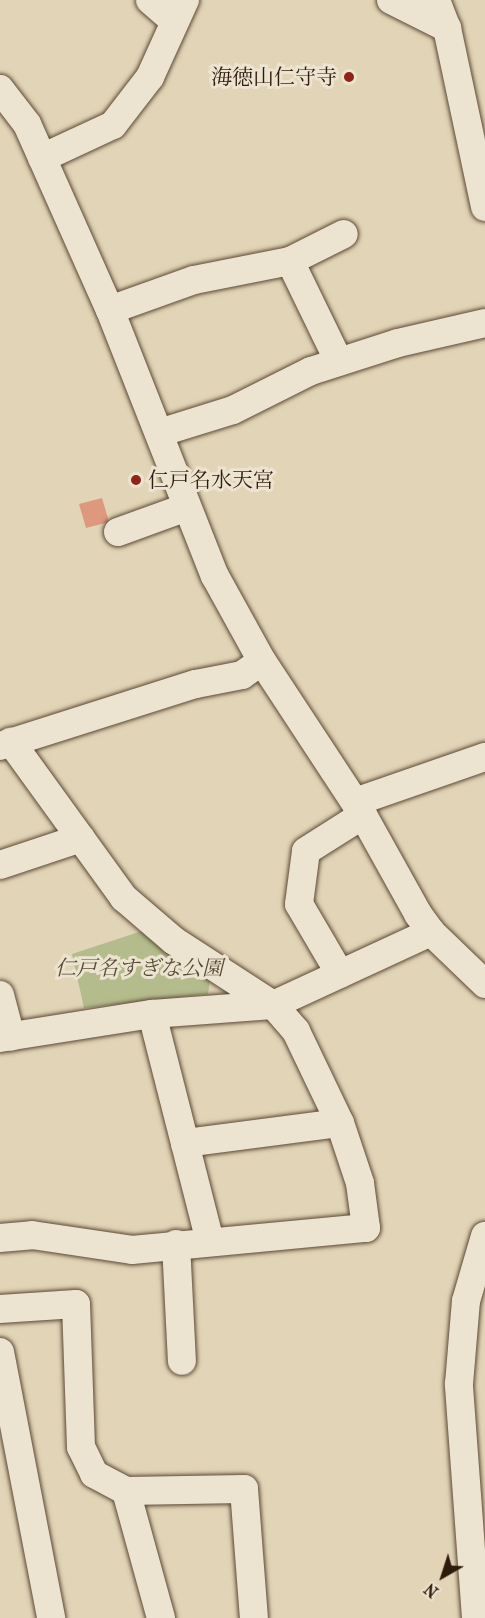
<!DOCTYPE html>
<html>
<head>
<meta charset="utf-8">
<style>
	body { margin:0 }
	#map { position:relative; width:485px; height:1618px; overflow:hidden; background:#e2d4b6; font-family:"IM FELL French Canon","Noto Serif JP",serif }
	div>[style] { position:absolute }
	[style*='--x'] { left:calc(var(--x)*1px); top:calc(var(--y)*1px); width:calc(var(--w)*1px); rotate:calc(var(--a)*1deg) }
	.green>* { inset:0; background:#b4bc8d }
	.building>* { inset:0; background:#de987e }
	.roads { filter:drop-shadow(0 0 2px #5c4936) drop-shadow(0 0 2px #5c4936) }
	.minor>* { height:28px; margin:-14px; padding:0 14px; transform-origin:14px; border-radius:14px; background:#ece3d0 }
	.dots>* { width:16px; height:16px; translate:-50% -50%; box-sizing:border-box; border:3px solid #ece3d0; border-radius:50% }
	span { translate:-50% -50%; white-space:nowrap; text-align:center; line-height:1.15; -webkit-text-stroke:6px #ece3d0; paint-order:stroke }
	.poi-label { font-size:21px; color:#2f1b0c }
	.right { translate:-100% -50%; text-align:right }
	.left { translate:0 -50%; text-align:left }
	.park-label { font-size:21px; color:#574b33; font-style:italic }
	.north { position:absolute; left:413px; top:1546px; width:60px; height:60px; -webkit-text-stroke:4px #ece3d0; paint-order:stroke; rotate:219deg; font-size:16px; font-weight:700; line-height:24px; text-align:center; color:#2f1b0c }
	.north::after { content:''; display:block; margin:auto; width:21px; height:27px; background:#2f1b0c; clip-path:polygon(50% 0,100% 100%,50% 72%,0 100%) }
</style>
</head>
<body>
<div id="map">
	<div class="green">
		<i style="clip-path:polygon(145px 930px,211px 974px,208px 994px,84px 1008px,72px 954px)"></i>
	</div>
	<div class="building">
		<i style="clip-path:polygon(141px 474px,142px 484px,131px 486px,130px 475px)"></i>
		<i style="clip-path:polygon(102px 498px,109px 522px,86px 528px,79px 504px)"></i>
	</div>
	<div class="roads">
		<div class="minor">
			<i style="--x:150;--y:0;--w:32;--a:41"></i>
			<i style="--x:391;--y:0;--w:63;--a:26.6"></i>
			<i style="--x:436;--y:0;--w:30;--a:69"></i>
			<i style="--x:447;--y:28;--w:183;--a:78"></i>
			<i style="--x:0;--y:89;--w:44;--a:52.4"></i>
			<i style="--x:27;--y:124;--w:204;--a:66"></i>
			<i style="--x:110;--y:310;--w:286;--a:68.5"></i>
			<i style="--x:215;--y:576;--w:97;--a:61.1"></i>
			<i style="--x:262;--y:661;--w:184;--a:56.7"></i>
			<i style="--x:363;--y:815;--w:113;--a:60.9"></i>
			<i style="--x:418;--y:914;--w:22;--a:54"></i>
			<i style="--x:431;--y:932;--w:75;--a:43.9"></i>
			<i style="--x:42;--y:158;--w:78;--a:-24.9"></i>
			<i style="--x:113;--y:125;--w:61;--a:-52.4"></i>
			<i style="--x:150;--y:77;--w:85;--a:-65.6"></i>
			<i style="--x:290;--y:261;--w:112;--a:64.1"></i>
			<i style="--x:110;--y:310;--w:89;--a:-19.7"></i>
			<i style="--x:194;--y:280;--w:98;--a:-11.2"></i>
			<i style="--x:290;--y:261;--w:60;--a:-26.6"></i>
			<i style="--x:159;--y:433;--w:77;--a:-17.3"></i>
			<i style="--x:233;--y:410;--w:87;--a:-26.6"></i>
			<i style="--x:311;--y:371;--w:91;--a:-17.8"></i>
			<i style="--x:398;--y:343;--w:89;--a:-12.9"></i>
			<i style="--x:118;--y:532;--w:73;--a:-19.9"></i>
			<i style="--x:0;--y:746;--w:206;--a:-17.6"></i>
			<i style="--x:196;--y:684;--w:47;--a:-11.1"></i>
			<i style="--x:242;--y:675;--w:24;--a:-35"></i>
			<i style="--x:355;--y:802;--w:138;--a:-19.1"></i>
			<i style="--x:0;--y:865;--w:85;--a:-18.4"></i>
			<i style="--x:340;--y:974;--w:81;--a:-120.4"></i>
			<i style="--x:299;--y:904;--w:53;--a:-82.5"></i>
			<i style="--x:306;--y:851;--w:67;--a:-32.3"></i>
			<i style="--x:0;--y:995;--w:43;--a:75.3"></i>
			<i style="--x:152;--y:1014;--w:234;--a:75.7"></i>
			<i style="--x:0;--y:1038;--w:154;--a:-9"></i>
			<i style="--x:152;--y:1014;--w:121;--a:-4.3"></i>
			<i style="--x:273;--y:1005;--w:174;--a:-24.8"></i>
			<i style="--x:185;--y:1143;--w:156;--a:-7.4"></i>
			<i style="--x:0;--y:1238;--w:32;--a:-5"></i>
			<i style="--x:32;--y:1235;--w:101;--a:8.5"></i>
			<i style="--x:132;--y:1250;--w:235;--a:-5.4"></i>
			<i style="--x:366;--y:1228;--w:45;--a:-97.6"></i>
			<i style="--x:360;--y:1183;--w:63;--a:-108.4"></i>
			<i style="--x:340;--y:1123;--w:102;--a:-115.6"></i>
			<i style="--x:296;--y:1031;--w:35;--a:-131"></i>
			<i style="--x:273;--y:1005;--w:119;--a:-147"></i>
			<i style="--x:173;--y:940;--w:65;--a:-139.4"></i>
			<i style="--x:124;--y:898;--w:193;--a:-125.9"></i>
			<i style="--x:176;--y:1244;--w:117;--a:87.1"></i>
			<i style="--x:0;--y:1309;--w:76;--a:-3.8"></i>
			<i style="--x:76;--y:1304;--w:143;--a:88"></i>
			<i style="--x:81;--y:1447;--w:30;--a:64"></i>
			<i style="--x:94;--y:1474;--w:36;--a:28"></i>
			<i style="--x:126;--y:1491;--w:118;--a:-1"></i>
			<i style="--x:244;--y:1489;--w:129;--a:85.6"></i>
			<i style="--x:0;--y:1352;--w:271;--a:79.1"></i>
			<i style="--x:126;--y:1491;--w:132;--a:74.6"></i>
			<i style="--x:476;--y:1618;--w:235;--a:-94.2"></i>
			<i style="--x:459;--y:1384;--w:83;--a:-85.2"></i>
			<i style="--x:466;--y:1301;--w:68;--a:-73.7"></i>
		</div>
	</div>
	<div class="dots">
		<i style="left:349px;top:77px;background:#8f2418"></i>
		<i style="left:136px;top:480px;background:#8f2418"></i>
	</div>
	<div class="poi-label">
		<span class="right" style="left:337px;top:77px">海徳山仁守寺</span>
		<span class="left" style="left:148px;top:480px">仁戸名水天宮</span>
	</div>
	<div class="park-label">
		<span style="left:139px;top:968px">仁戸名すぎな公園</span>
	</div>
	<div class="north">N</div>
</div>
</body>
</html>
